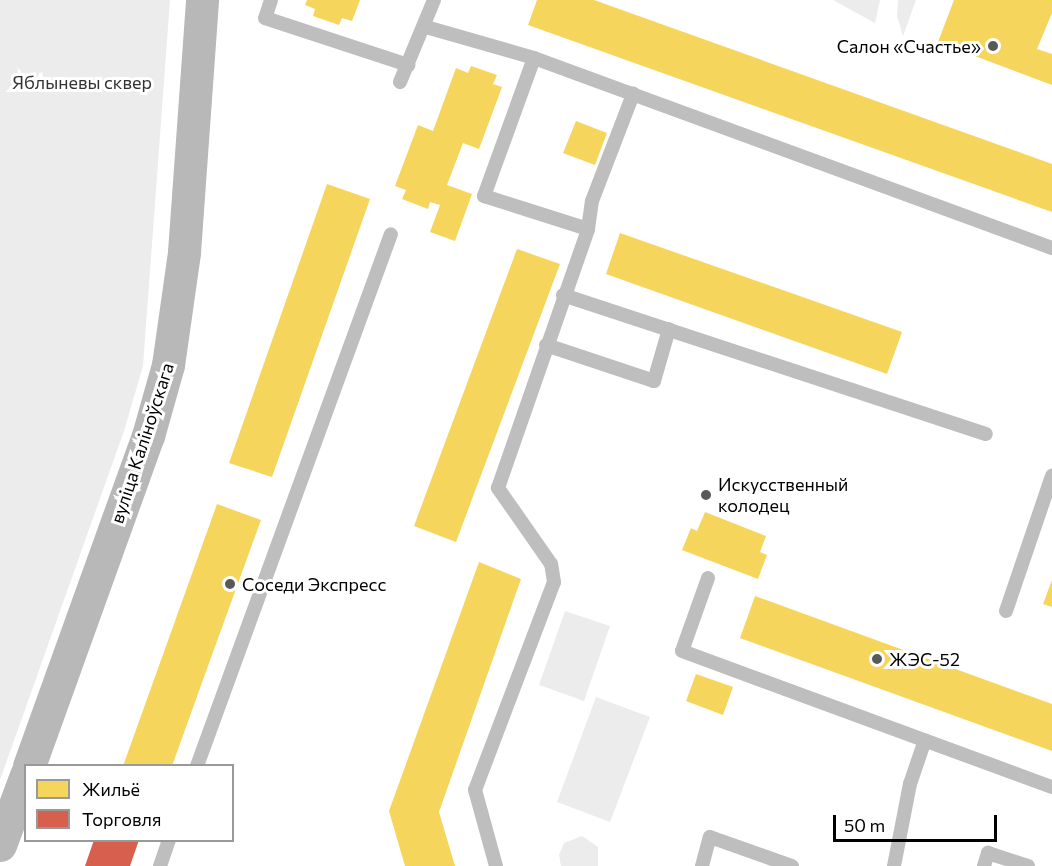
<!DOCTYPE html>
<html>
<head>
<meta charset="utf-8">
<style>
	body { margin:0 }
	#map { position:relative; width:1052px; height:866px; overflow:hidden; background:#fff; font-family:Commissioner,sans-serif }
	div>[style] { position:absolute }
	[style*='--x'] { left:calc(var(--x)*1px); top:calc(var(--y)*1px); width:calc(var(--w)*1px); rotate:calc(var(--a)*1deg) }
	.green>* { inset:0; background:#ececec }
	.homes>* { inset:0; background:#f6d55c }
	.shops>* { inset:0; background:#d6604d }
	.service>* { height:14px; margin:-7px; padding:0 7px; transform-origin:7px; border-radius:7px; background:#bebebe }
	.secondary>* { height:33px; margin:-16.5px; padding:0 16.5px; transform-origin:16.5px; border-radius:16.5px; background:#b8b8b8 }
	.dots>* { width:16px; height:16px; translate:-50% -50%; box-sizing:border-box; border:3px solid #fff; border-radius:50% }
	span { translate:-50% -50%; white-space:nowrap; text-align:center; line-height:1.15; -webkit-text-stroke:6px #fff; paint-order:stroke }
	.poi-label { font-size:18px; color:#000 }
	.right { translate:-100% -50%; text-align:right }
	.left { translate:0 -50%; text-align:left }
	.park-label { font-size:18px; color:#333 }
	.street-label { font-size:18px; color:#000 }
	.legend { position:absolute; left:24px; top:764px; width:210px; height:78px; box-sizing:border-box; background:#fff; border:2px solid #999; margin:0; padding:8px 10px; list-style:none; font-size:18px; color:#000 }
	.legend li { display:flex; align-items:center; gap:12px; height:30px }
	.legend b { width:30px; border:2px solid #999 }
	.scale { position:absolute; left:833px; top:815px; width:164px; height:27px; box-sizing:border-box; border:3px solid #000; border-top:0; padding-left:8px; font-size:18px; line-height:21px; white-space:nowrap; color:#000; -webkit-text-stroke:4px #fff; paint-order:stroke }
</style>
</head>
<body>
<div id="map">
	<div class="green">
		<i style="clip-path:polygon(0 0,170px 0,143px 366px,124px 431px,0 780px)"></i>
		<i style="clip-path:polygon(833px 0,880px 0,875px 23px)"></i>
		<i style="clip-path:polygon(898px 0,916px 0,903px 36px,897px 16px)"></i>
		<i style="clip-path:polygon(565px 611px,610px 626px,584px 701px,539px 685px)"></i>
		<i style="clip-path:polygon(596px 697px,650px 717px,610px 822px,557px 802px)"></i>
		<i style="clip-path:polygon(582px 836px,598px 847px,598px 866px,561px 866px,559px 855px,564px 843px)"></i>
	</div>
	<div class="homes">
		<i style="clip-path:polygon(307px 0,360px 0,352px 21px,342px 18px,339px 25px,313px 16px,315px 9px,305px 5px)"></i>
		<i style="clip-path:polygon(537px 0,594px 0,1052px 164px,1052px 212px,528px 25px)"></i>
		<i style="clip-path:polygon(954px 0,1052px 0,1052px 13px,1037px 49px,1052px 54px,1052px 85px,938px 42px)"></i>
		<i style="clip-path:polygon(471px 66px,497px 75px,493px 84px,502px 87px,479px 149px,463px 143px,447px 185px,472px 194px,455px 241px,430px 232px,440px 205px,430px 202px,428px 209px,402px 199px,406px 190px,395px 186px,418px 125px,433px 131px,456px 68px,468px 73px)"></i>
		<i style="clip-path:polygon(576px 121px,607px 133px,595px 165px,563px 153px)"></i>
		<i style="clip-path:polygon(327px 184px,370px 199px,272px 477px,229px 463px)"></i>
		<i style="clip-path:polygon(620px 233px,902px 332px,887px 374px,606px 274px)"></i>
		<i style="clip-path:polygon(517px 249px,560px 264px,456px 542px,414px 526px)"></i>
		<i style="clip-path:polygon(217px 504px,261px 520px,204px 677px,172px 766px,123px 766px)"></i>
		<i style="clip-path:polygon(705px 512px,766px 536px,760px 552px,767px 555px,758px 579px,682px 550px,691px 528px,697px 531px)"></i>
		<i style="clip-path:polygon(479px 562px,521px 579px,439px 812px,455px 866px,405px 866px,389px 811px)"></i>
		<i style="clip-path:polygon(1052px 580px,1052px 607px,1043px 604px)"></i>
		<i style="clip-path:polygon(755px 596px,1052px 704px,1052px 751px,740px 638px)"></i>
		<i style="clip-path:polygon(696px 674px,733px 687px,723px 715px,686px 701px)"></i>
	</div>
	<div class="shops">
		<i style="clip-path:polygon(94px 840px,139px 840px,130px 866px,85px 866px)"></i>
	</div>
	<div class="service">
		<i style="--x:271;--y:0;--w:19;--a:108"></i>
		<i style="--x:265;--y:18;--w:151;--a:18.2"></i>
		<i style="--x:426;--y:27;--w:112;--a:16"></i>
		<i style="--x:534;--y:58;--w:552;--a:20.14"></i>
		<i style="--x:534;--y:58;--w:147;--a:109.9"></i>
		<i style="--x:484;--y:196;--w:109;--a:17.6"></i>
		<i style="--x:400;--y:82;--w:89;--a:-67.5"></i>
		<i style="--x:563;--y:295;--w:445;--a:18.2"></i>
		<i style="--x:546;--y:345;--w:114;--a:18.4"></i>
		<i style="--x:654;--y:381;--w:54;--a:-73.9"></i>
		<i style="--x:708;--y:578;--w:77;--a:109.6"></i>
		<i style="--x:682;--y:651;--w:394;--a:20.2"></i>
		<i style="--x:1006;--y:611;--w:143;--a:-71.2"></i>
		<i style="--x:197;--y:766;--w:566;--a:-69.97"></i>
		<i style="--x:160;--y:866;--w:28;--a:-71"></i>
		<i style="--x:496;--y:866;--w:79;--a:-105.4"></i>
		<i style="--x:475;--y:790;--w:222;--a:-69.2"></i>
		<i style="--x:554;--y:582;--w:18;--a:-99"></i>
		<i style="--x:551;--y:564;--w:93;--a:-124.9"></i>
		<i style="--x:498;--y:488;--w:274;--a:-70.8"></i>
		<i style="--x:588;--y:229;--w:28;--a:-82"></i>
		<i style="--x:592;--y:201;--w:115;--a:-69"></i>
		<i style="--x:702;--y:866;--w:30;--a:-75"></i>
		<i style="--x:710;--y:837;--w:87;--a:19.5"></i>
		<i style="--x:894;--y:866;--w:84;--a:-79"></i>
		<i style="--x:910;--y:784;--w:46;--a:-71.2"></i>
		<i style="--x:984;--y:866;--w:14;--a:-73"></i>
		<i style="--x:988;--y:853;--w:42;--a:18"></i>
	</div>
	<div class="secondary">
		<i style="--x:29;--y:766;--w:351;--a:-70.2"></i>
		<i style="--x:148;--y:436;--w:74;--a:-74.3"></i>
		<i style="--x:168;--y:365;--w:114;--a:-81.9"></i>
		<i style="--x:184;--y:252;--w:253;--a:-85.9"></i>
		<i style="--x:0;--y:845;--w:75;--a:-69.6"></i>
	</div>
	<div class="dots">
		<i style="left:993px;top:46px;background:#595959"></i>
		<i style="left:706px;top:495px;background:#595959"></i>
		<i style="left:230px;top:584px;background:#595959"></i>
		<i style="left:877px;top:659px;background:#595959"></i>
	</div>
	<div class="poi-label">
		<span class="right" style="left:981px;top:46px">Салон «Счастье»</span>
		<span class="left" style="left:718px;top:495px">Искусственный<br>колодец</span>
		<span class="left" style="left:242px;top:584px">Соседи Экспресс</span>
		<span class="left" style="left:889px;top:659px">ЖЭС-52</span>
	</div>
	<div class="park-label">
		<span style="left:82px;top:82px">Яблыневы сквер</span>
	</div>
	<div class="street-label">
		<span style="left:142px;top:443px;rotate:-72deg">вуліца Каліноўскага</span>
	</div>
	<ul class="legend">
	<li><b style="height:16px;background:#f6d55c"></b>Жильё</li>
	<li><b style="height:16px;background:#d6604d"></b>Торговля</li>
	</ul>
	<div class="scale">50 m</div>
</div>
</body>
</html>
